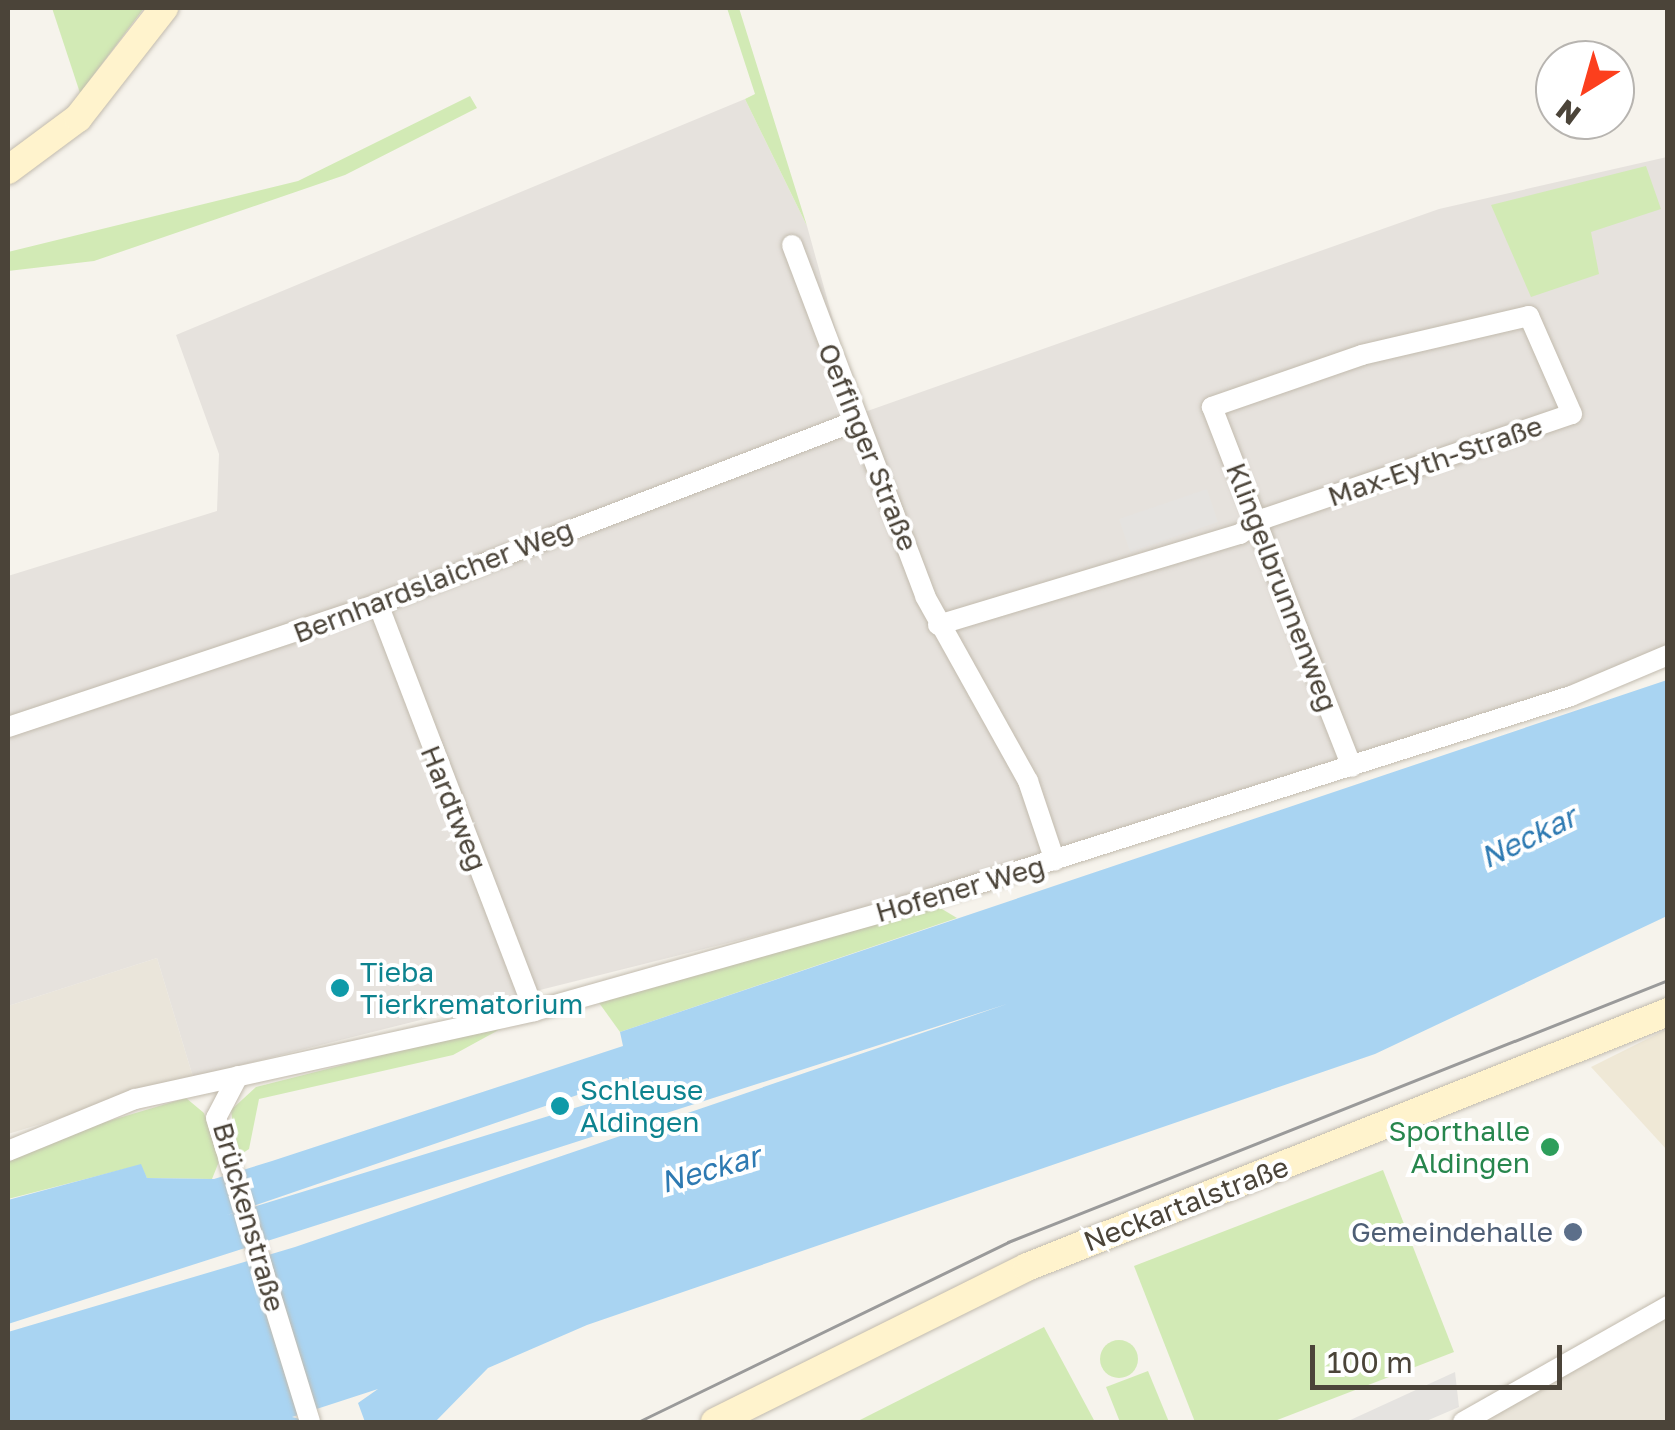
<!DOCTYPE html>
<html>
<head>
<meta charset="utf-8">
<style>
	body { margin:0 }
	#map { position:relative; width:1675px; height:1430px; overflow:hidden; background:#f6f3ec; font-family:"Golos Text",sans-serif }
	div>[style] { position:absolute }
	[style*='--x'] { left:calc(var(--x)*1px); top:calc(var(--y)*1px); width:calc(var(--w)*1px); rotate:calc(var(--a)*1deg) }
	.residential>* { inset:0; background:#eae5da }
	.industrial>* { inset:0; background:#e6e2dd }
	.education>* { inset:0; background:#efe8d6 }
	.green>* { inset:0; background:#d2eab5 }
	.round { border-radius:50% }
	.parking>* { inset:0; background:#e5e3e0 }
	.water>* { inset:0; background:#a9d4f2 }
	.roads { filter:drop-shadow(0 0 2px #c2bbae) drop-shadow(0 0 2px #c2bbae) }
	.street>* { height:20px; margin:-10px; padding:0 10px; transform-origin:10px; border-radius:10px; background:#fff }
	.secondary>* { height:28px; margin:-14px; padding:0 14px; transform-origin:14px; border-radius:14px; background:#fff3cd }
	.tram>* { height:2.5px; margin:-1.25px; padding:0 1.25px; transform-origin:1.25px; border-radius:1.25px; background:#9a9a9a }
	.dots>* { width:28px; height:28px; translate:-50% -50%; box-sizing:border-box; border:5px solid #fff; border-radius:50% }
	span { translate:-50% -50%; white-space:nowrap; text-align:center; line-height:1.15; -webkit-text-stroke:8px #fff; paint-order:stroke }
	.street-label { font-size:28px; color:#4b4439 }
	.culture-label { font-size:28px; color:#0d838f }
	.left { translate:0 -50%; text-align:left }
	.leisure-label { font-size:28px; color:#27864d }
	.right { translate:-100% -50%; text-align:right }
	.service-label { font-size:28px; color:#4e5e75 }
	.water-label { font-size:30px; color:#2e7ab2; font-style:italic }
	.frame { position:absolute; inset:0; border:10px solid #4b4439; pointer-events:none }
	.north { position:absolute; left:1535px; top:40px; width:100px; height:100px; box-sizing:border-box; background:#fff; border:2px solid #b7b4b0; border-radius:50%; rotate:217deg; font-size:28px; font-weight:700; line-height:40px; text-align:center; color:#4b4439 }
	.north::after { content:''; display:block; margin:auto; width:35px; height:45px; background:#fc3f1d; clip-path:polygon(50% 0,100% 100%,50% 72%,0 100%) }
	.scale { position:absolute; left:1310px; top:1345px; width:252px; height:45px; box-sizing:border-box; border:5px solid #4b4439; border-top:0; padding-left:12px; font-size:30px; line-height:35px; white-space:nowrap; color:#4b4439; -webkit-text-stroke:8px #fff; paint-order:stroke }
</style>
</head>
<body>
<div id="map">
	<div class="residential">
		<i style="clip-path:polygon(157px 958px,193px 1077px,8px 1134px,8px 1006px)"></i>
		<i style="clip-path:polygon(1667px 1293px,1667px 1422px,1455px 1422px,1503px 1403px)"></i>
	</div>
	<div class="industrial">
		<i style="clip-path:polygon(745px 99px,807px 226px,859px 414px,1439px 209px,1667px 157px,1667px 653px,1055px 861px,193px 1077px,157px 958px,8px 1006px,8px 576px,217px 511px,219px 454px,176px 335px)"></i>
	</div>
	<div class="education">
		<i style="clip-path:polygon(1667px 1029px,1667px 1150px,1591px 1067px)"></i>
	</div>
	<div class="green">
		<i style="clip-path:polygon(52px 8px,144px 8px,80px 93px)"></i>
		<i style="clip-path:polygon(727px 8px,739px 8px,807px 226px,745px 99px,755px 94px)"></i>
		<i style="clip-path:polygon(470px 96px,477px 108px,345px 175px,94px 261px,8px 271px,8px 252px,298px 181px)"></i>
		<i style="clip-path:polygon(1646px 166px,1661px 209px,1591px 232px,1599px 274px,1531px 297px,1491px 205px)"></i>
		<i style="clip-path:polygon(937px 906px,957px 918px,620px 1032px,597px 1000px)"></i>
		<i style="clip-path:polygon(513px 1022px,453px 1055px,259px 1099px,249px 1149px,237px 1157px,231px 1110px,256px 1087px)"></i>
		<i style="clip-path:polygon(186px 1098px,204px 1113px,220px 1159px,212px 1179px,147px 1178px,140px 1165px,8px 1199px,8px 1151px)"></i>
		<i style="clip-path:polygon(1383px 1170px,1454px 1352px,1272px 1422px,1195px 1422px,1134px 1266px)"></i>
		<i style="clip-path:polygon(1044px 1327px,1095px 1422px,856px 1422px)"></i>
		<i class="round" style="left:1100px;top:1340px;width:38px;height:38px"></i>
		<i style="clip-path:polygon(1148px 1371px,1169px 1422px,1120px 1422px,1106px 1387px)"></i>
	</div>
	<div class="parking">
		<i style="clip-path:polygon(1207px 489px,1218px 522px,1130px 552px,1119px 519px)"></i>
		<i style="clip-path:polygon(1455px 1372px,1459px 1407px,1424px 1422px,1346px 1422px)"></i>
	</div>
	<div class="water">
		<i style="clip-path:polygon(evenodd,1667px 680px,1667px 916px,1375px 1054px,587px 1325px,488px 1368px,435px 1422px,365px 1422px,358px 1403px,378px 1389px,292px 1417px,312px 1422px,8px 1422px,8px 1332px,295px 1247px,1007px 1004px,8px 1324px,8px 1200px,141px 1164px,147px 1178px,214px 1179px,272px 1161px,623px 1046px,620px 1032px,1667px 680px,627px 1078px,636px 1084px,630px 1091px,227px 1215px,627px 1078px)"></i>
	</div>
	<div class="roads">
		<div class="street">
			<i style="--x:792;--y:245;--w:375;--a:69.2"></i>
			<i style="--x:925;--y:596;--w:212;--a:60.9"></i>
			<i style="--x:1028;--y:781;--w:84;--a:71.4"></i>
			<i style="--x:378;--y:604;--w:436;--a:69"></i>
			<i style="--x:938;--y:625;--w:315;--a:-16.8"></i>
			<i style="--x:1240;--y:534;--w:20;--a:-33"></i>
			<i style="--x:1257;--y:523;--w:10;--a:-29"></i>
			<i style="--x:1266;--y:518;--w:323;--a:-18.8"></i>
			<i style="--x:1572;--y:414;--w:107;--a:-113.7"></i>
			<i style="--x:1529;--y:316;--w:171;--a:166.9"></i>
			<i style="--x:1362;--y:355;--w:159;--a:160.9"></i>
			<i style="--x:1212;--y:407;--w:124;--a:68.8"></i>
			<i style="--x:1257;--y:523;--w:115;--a:69"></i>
			<i style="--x:1298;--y:630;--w:147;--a:68.5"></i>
			<i style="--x:8;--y:727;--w:390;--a:-18.4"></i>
			<i style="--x:378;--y:604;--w:509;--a:-20.96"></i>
			<i style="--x:238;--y:1076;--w:47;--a:117.6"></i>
			<i style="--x:216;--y:1118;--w:318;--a:72.8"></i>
			<i style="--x:8;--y:1151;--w:137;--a:-22.3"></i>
			<i style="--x:135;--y:1099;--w:409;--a:-12.4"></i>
			<i style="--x:534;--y:1011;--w:415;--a:-15.8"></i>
			<i style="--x:933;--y:898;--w:669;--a:-17.57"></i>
			<i style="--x:1571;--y:696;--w:105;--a:-22.9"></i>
			<i style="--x:1463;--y:1422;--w:236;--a:-29.5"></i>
		</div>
		<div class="secondary">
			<i style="--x:8;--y:170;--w:87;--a:-36.6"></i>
			<i style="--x:78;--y:118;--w:140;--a:-52"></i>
			<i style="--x:715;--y:1422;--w:348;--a:-26.4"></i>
			<i style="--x:1027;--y:1267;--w:690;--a:-21.69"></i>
		</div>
	</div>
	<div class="tram">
		<i style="--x:638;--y:1422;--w:411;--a:-25.9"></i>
		<i style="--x:1008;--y:1242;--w:710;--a:-21.65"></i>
	</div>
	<div class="dots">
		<i style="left:340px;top:988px;background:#0f9aa8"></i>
		<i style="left:560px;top:1106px;background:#0f9aa8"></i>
		<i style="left:1550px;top:1147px;background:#2e9e5b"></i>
		<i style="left:1573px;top:1232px;background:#5c6f8a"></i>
	</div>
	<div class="street-label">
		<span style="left:868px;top:447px;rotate:68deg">Oeffinger Straße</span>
		<span style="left:1435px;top:461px;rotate:-19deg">Max-Eyth-Straße</span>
		<span style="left:433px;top:581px;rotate:-21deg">Bernhardslaicher Weg</span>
		<span style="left:1282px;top:587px;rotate:69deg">Klingelbrunnenweg</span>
		<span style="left:454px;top:808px;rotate:68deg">Hardtweg</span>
		<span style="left:960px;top:889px;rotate:-16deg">Hofener Weg</span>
		<span style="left:1186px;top:1204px;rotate:-21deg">Neckartalstraße</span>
		<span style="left:249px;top:1217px;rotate:74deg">Brückenstraße</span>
	</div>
	<div class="culture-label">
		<span class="left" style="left:360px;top:988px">Tieba<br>Tierkrematorium</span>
		<span class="left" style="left:580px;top:1106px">Schleuse<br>Aldingen</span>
	</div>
	<div class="leisure-label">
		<span class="right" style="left:1530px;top:1147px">Sporthalle<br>Aldingen</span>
	</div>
	<div class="service-label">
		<span class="right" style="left:1553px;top:1232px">Gemeindehalle</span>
	</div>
	<div class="water-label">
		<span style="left:1528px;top:837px;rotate:-26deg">Neckar</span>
		<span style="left:710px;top:1169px;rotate:-16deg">Neckar</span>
	</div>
	<div class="frame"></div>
	<div class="north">N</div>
	<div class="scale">100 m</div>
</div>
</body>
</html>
